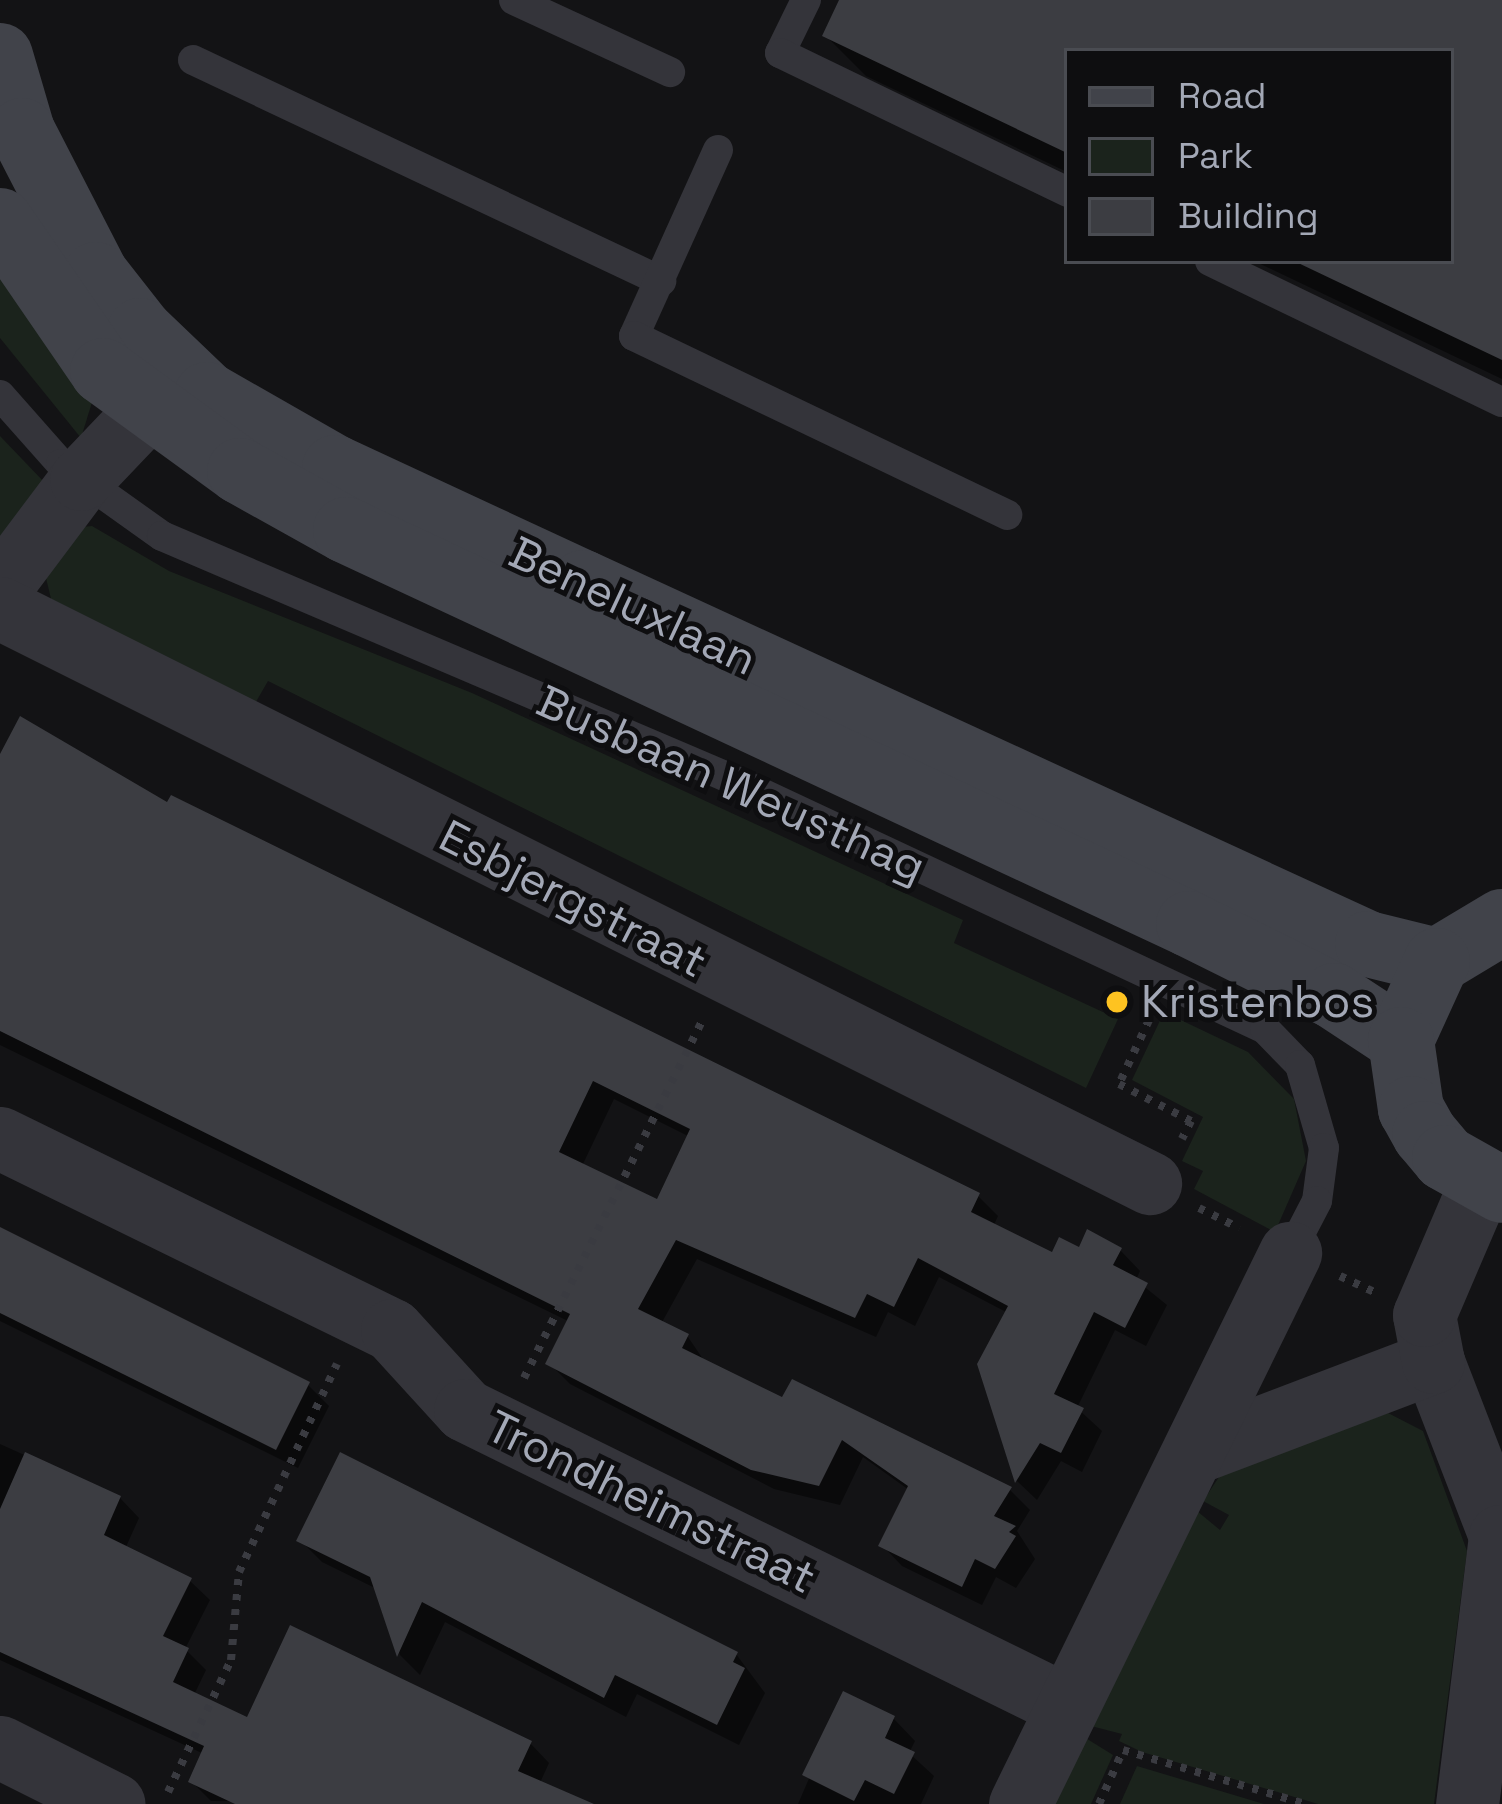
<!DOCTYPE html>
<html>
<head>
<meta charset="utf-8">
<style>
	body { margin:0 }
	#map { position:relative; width:1502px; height:1804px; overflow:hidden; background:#131315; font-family:"Space Grotesk",sans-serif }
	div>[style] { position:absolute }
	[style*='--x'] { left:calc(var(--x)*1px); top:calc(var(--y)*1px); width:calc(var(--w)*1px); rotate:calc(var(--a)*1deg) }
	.green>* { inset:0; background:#1b231c }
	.shadow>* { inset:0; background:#0007 }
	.building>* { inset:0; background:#3c3d42 }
	.path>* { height:8px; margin-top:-4px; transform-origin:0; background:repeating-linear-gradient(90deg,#3a3b41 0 6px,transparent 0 15px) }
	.lane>* { height:30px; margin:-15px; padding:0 15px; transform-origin:15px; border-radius:15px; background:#34343a }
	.street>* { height:63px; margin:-31.5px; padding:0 31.5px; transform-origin:31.5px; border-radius:31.5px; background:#34343a }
	.secondary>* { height:66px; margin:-33px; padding:0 33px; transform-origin:33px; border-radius:33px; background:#41434a }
	.dots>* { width:33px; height:33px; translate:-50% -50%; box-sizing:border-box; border:6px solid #0e0e10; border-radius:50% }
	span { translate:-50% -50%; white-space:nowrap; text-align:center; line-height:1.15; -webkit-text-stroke:10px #0e0e10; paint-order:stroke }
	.street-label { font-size:45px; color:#a3a8b6 }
	.poi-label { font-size:45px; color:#a3a8b6 }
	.left { translate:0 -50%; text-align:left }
	.legend { position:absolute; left:1064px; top:48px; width:390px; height:216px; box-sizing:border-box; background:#0e0e10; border:3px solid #4a4c52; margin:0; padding:15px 21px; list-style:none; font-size:36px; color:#a3a8b6 }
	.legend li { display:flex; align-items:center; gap:24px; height:60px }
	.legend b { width:60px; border:3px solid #4a4c52 }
</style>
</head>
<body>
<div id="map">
	<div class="green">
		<i style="clip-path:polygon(0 245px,93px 399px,81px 438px,0 338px)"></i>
		<i style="clip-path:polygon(0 436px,46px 484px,0 544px)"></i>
		<i style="clip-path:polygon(92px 526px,169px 571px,472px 693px,963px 920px,954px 943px,1118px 1019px,1086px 1088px,268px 681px,249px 714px,53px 607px,46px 578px,73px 528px)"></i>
		<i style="clip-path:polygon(1164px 1012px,1248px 1052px,1294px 1099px,1306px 1161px,1275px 1232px,1194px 1189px,1203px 1171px,1182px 1161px,1203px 1117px,1132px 1080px)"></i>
		<i style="clip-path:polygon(1388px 1413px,1423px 1431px,1467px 1551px,1434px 1804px,1318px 1804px,1142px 1752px,1119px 1741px,1122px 1734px,1091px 1726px,1197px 1511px,1220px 1530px,1229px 1515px,1203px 1501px,1221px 1474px)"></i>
		<i style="clip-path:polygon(1076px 1732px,1113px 1755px,1091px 1804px,1043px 1804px)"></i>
		<i style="clip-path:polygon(1137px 1766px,1264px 1804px,1120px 1804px)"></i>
	</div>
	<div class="shadow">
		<i style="clip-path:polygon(842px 0,1502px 0,1502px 379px,1254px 261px,1451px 261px,1451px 51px,1067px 51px,1067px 172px,866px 76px,825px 35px)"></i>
		<i style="clip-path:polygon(evenodd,0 761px,168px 807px,978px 1196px,998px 1216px,993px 1227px,1053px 1256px,1120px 1250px,1140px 1271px,1136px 1280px,1167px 1305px,1146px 1346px,1115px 1330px,1077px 1408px,1102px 1431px,1082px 1472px,1061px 1461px,1037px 1500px,1017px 1481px,980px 1364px,1008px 1313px,939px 1277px,915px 1326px,888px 1312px,876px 1337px,697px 1259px,661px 1324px,688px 1337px,705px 1362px,783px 1401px,1010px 1490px,1030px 1510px,1017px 1531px,1035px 1559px,1016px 1588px,996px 1577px,982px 1605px,902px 1566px,882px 1545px,909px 1490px,863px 1457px,840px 1505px,774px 1489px,570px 1384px,549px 1363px,570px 1322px,0 1045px,0 761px,614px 1099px,690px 1137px,658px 1203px,582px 1166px,614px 1099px)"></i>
		<i style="clip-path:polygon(0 1229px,308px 1385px,329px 1406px,298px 1468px,0 1321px)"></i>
		<i style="clip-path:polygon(0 1444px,120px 1498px,139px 1518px,125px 1549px,190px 1581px,210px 1600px,185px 1649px,206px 1670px,194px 1695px,249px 1721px,530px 1743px,549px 1763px,539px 1785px,576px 1804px,211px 1801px,191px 1781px,204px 1754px,0 1660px)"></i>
		<i style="clip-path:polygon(342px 1456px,736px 1654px,765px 1693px,739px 1745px,637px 1694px,626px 1717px,445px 1622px,420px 1675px,400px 1655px,377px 1589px,322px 1562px,300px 1540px)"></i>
		<i style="clip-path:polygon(845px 1695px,894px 1719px,915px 1741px,909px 1753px,934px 1776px,921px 1804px,798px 1804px)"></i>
	</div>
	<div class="building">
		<i style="clip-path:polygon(839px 0,1502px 0,1502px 360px,1294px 261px,1451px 261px,1451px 51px,1067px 51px,1067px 153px,822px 36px)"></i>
		<i style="clip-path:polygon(evenodd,20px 716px,167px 802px,171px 795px,980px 1193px,971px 1212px,1052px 1252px,1059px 1237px,1079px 1247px,1087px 1229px,1122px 1248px,1113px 1265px,1148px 1283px,1125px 1328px,1094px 1312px,1054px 1394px,1084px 1408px,1061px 1453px,1040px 1443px,1015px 1483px,977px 1364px,1008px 1306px,918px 1258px,894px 1307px,867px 1294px,855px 1318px,676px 1240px,638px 1309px,689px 1334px,682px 1348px,782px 1397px,792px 1379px,1012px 1487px,994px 1516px,1016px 1526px,1009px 1532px,1016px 1536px,995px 1569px,975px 1559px,962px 1587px,878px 1546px,908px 1486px,842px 1440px,819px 1486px,751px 1470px,545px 1364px,570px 1314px,0 1031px,0 754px,20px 716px,593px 1081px,690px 1129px,657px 1199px,559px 1152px,593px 1081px)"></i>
		<i style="clip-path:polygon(0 1227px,310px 1382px,276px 1450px,0 1313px)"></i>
		<i style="clip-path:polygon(25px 1452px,121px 1496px,104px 1535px,192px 1578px,163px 1636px,189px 1648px,173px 1682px,247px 1717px,290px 1625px,532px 1741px,518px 1771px,594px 1804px,235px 1804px,188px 1782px,204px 1746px,0 1652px,0 1509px)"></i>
		<i style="clip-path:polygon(340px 1452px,738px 1652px,733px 1662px,745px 1668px,717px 1725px,615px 1675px,604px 1698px,422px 1602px,397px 1657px,370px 1577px,296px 1541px)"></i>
		<i style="clip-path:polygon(843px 1691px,895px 1716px,885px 1738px,915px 1752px,894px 1794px,865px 1780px,854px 1801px,802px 1775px)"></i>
	</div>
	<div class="path">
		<i style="--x:1149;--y:1020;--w:71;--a:115.1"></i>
		<i style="--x:1119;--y:1084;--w:81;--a:27.2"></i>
		<i style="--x:1191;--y:1121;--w:20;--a:117"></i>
		<i style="--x:1199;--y:1208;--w:45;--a:26.6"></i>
		<i style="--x:1340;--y:1276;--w:38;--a:25"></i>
		<i style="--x:524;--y:1378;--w:399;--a:-63.5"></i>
		<i style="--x:168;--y:1792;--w:146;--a:-64.5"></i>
		<i style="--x:231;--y:1660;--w:88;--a:-84.8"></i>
		<i style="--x:239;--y:1572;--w:230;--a:-64.8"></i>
		<i style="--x:1099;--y:1804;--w:59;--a:-66"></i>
		<i style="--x:1123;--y:1750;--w:190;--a:16.5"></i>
	</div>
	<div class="lane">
		<i style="--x:514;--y:0;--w:172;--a:24.8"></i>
		<i style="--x:806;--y:0;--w:59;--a:116.1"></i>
		<i style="--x:780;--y:53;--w:319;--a:25.8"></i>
		<i style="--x:193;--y:60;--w:518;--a:25.28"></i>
		<i style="--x:718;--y:150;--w:204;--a:114.3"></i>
		<i style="--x:634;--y:336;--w:414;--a:25.6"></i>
		<i style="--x:1210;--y:261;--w:324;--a:25.8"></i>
		<i style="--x:0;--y:395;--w:92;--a:48.5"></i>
		<i style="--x:61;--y:464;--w:124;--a:35.5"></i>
		<i style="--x:162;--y:536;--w:614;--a:23.1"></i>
		<i style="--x:727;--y:777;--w:594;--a:25.1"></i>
		<i style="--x:1265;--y:1029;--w:50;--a:45.8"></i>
		<i style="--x:1300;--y:1065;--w:86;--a:73.9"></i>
		<i style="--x:1324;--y:1148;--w:53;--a:97.5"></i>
		<i style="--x:1317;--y:1201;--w:59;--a:117.4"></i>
	</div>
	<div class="street">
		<i style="--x:0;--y:587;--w:135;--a:-53.1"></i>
		<i style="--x:81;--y:479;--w:148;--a:-46.4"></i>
		<i style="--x:0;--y:608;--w:1286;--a:26.57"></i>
		<i style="--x:0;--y:1138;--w:436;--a:26.1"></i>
		<i style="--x:392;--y:1330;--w:108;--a:47.6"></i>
		<i style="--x:465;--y:1410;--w:671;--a:26.18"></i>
		<i style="--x:1433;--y:1362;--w:186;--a:68.9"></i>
		<i style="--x:1500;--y:1536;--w:270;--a:97"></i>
		<i style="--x:1193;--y:1453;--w:257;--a:-20.8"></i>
		<i style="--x:1433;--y:1362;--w:48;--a:-100.8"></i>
		<i style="--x:1424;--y:1315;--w:145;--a:-66.8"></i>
		<i style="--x:0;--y:1747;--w:127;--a:26.6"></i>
		<i style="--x:1020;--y:1804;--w:614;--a:-63.89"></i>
	</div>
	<div class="secondary">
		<i style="--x:0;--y:56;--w:78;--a:73.7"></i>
		<i style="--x:22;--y:131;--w:162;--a:62.8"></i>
		<i style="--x:96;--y:275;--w:71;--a:51.8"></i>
		<i style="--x:140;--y:331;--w:93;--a:43.7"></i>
		<i style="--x:207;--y:395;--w:147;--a:29.7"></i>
		<i style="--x:335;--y:468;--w:273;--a:24.9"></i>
		<i style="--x:583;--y:583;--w:864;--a:24.7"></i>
		<i style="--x:1368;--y:944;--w:71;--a:13.8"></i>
		<i style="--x:0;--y:221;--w:182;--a:55.5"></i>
		<i style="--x:103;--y:371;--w:170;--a:36.1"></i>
		<i style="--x:240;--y:471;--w:121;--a:29.1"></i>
		<i style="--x:346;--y:530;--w:931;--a:25.05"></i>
		<i style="--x:1189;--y:924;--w:162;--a:26.4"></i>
		<i style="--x:1334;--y:996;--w:80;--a:33.3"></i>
		<i style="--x:1502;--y:922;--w:76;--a:149"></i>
		<i style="--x:1437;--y:961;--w:87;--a:114.5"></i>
		<i style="--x:1401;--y:1040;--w:70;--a:81.8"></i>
		<i style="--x:1411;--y:1109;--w:29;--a:61"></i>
		<i style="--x:1425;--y:1134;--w:31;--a:50"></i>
		<i style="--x:1445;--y:1158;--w:65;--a:29.3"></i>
	</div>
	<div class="dots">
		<i style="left:1117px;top:1002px;background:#fec321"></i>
	</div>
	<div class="street-label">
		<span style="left:633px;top:606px;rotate:25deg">Beneluxlaan</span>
		<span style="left:731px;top:784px;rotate:24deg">Busbaan Weusthag</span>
		<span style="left:573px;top:899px;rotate:27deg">Esbjergstraat</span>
		<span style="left:651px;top:1502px;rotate:26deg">Trondheimstraat</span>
	</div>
	<div class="poi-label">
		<span class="left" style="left:1141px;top:1002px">Kristenbos</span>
	</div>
	<ul class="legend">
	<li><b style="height:15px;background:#41434a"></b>Road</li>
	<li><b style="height:33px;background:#1b231c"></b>Park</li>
	<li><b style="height:33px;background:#3c3d42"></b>Building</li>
	</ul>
</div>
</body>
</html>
